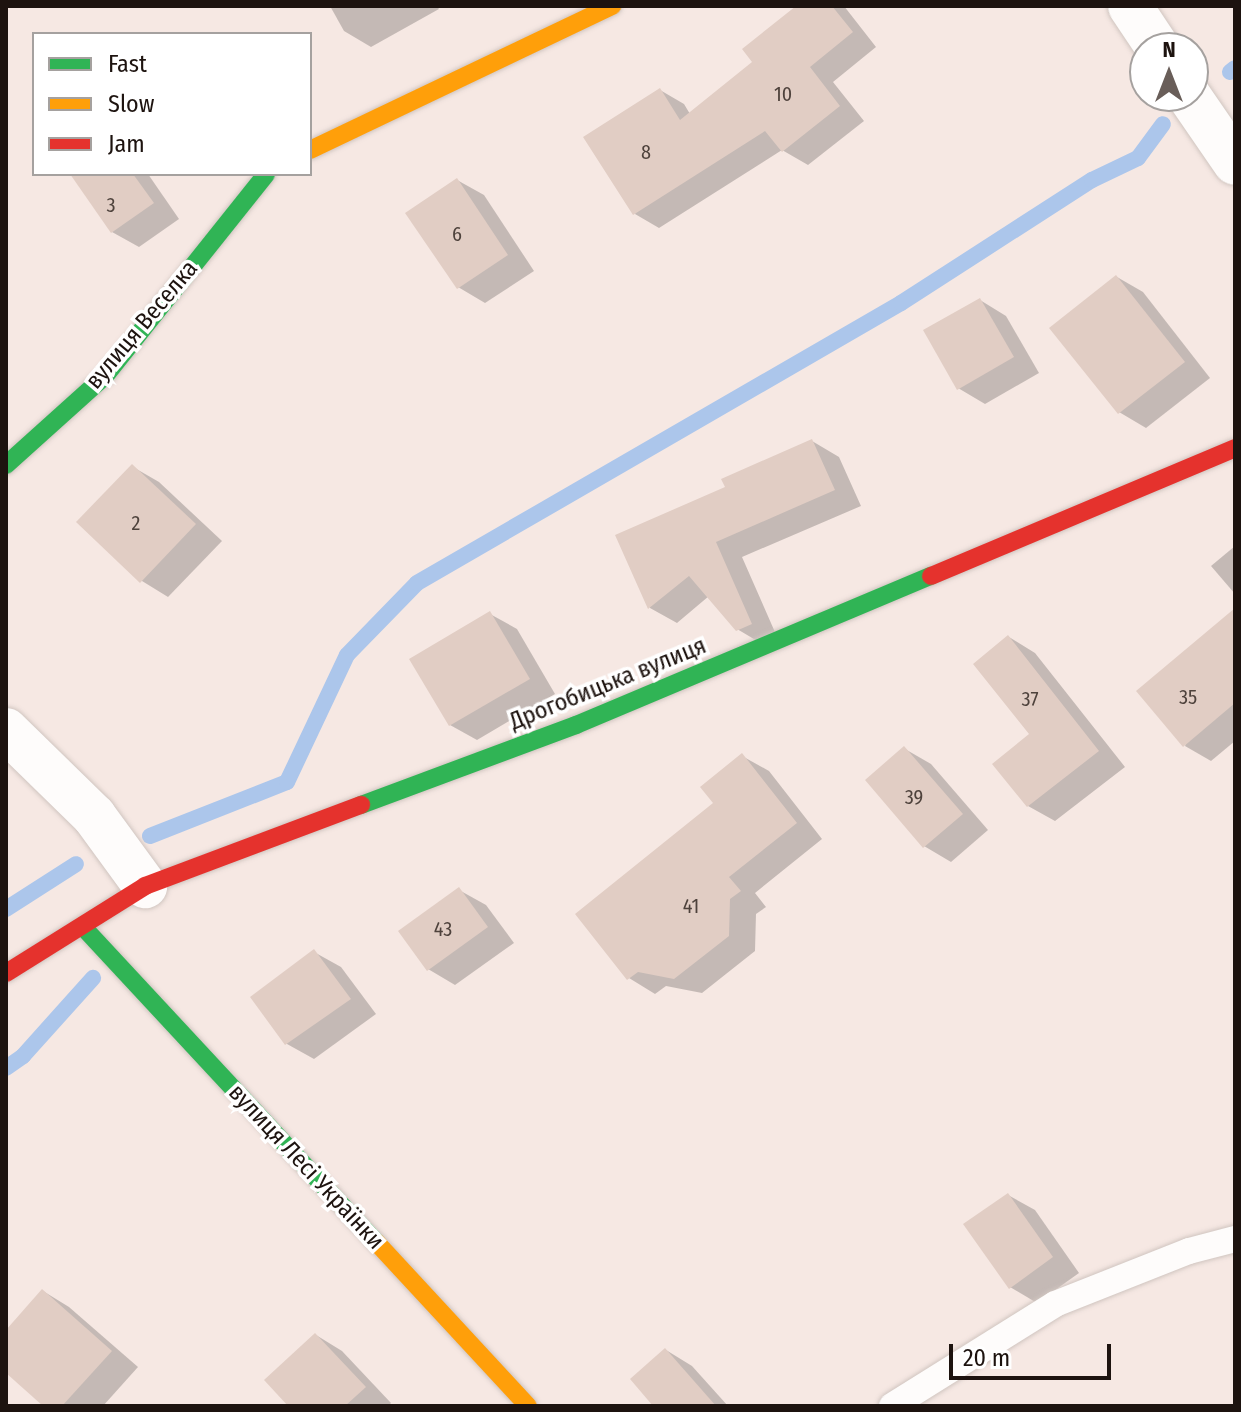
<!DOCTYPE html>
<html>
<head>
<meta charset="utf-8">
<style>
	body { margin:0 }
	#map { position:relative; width:1241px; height:1412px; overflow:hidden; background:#f6e8e3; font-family:"Fira Sans Condensed",sans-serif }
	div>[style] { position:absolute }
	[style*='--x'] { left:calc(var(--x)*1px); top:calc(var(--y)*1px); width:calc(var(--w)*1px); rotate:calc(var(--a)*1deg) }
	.shadow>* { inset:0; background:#0003 }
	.stream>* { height:16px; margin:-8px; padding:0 8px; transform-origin:8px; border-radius:8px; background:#acc6eb }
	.building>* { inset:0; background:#e1cdc4 }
	.roads { filter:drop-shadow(0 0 2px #d0c5c0) drop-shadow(0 0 2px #d0c5c0) }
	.lane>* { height:26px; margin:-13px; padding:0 13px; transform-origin:13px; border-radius:13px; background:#fefcfb }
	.street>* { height:44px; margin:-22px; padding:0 22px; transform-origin:22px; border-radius:22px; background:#fefcfb }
	.fast>* { height:18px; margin:-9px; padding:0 9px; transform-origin:9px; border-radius:9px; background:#30b455 }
	.slow>* { height:18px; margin:-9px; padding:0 9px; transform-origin:9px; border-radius:9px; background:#ff9f0a }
	.jam>* { height:18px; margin:-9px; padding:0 9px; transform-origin:9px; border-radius:9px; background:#e5322d }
	span { translate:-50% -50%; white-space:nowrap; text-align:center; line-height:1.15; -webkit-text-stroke:7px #fff; paint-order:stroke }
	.number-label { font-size:20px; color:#4e423c }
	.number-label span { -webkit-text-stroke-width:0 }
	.street-label { font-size:24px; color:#1d130f }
	.frame { position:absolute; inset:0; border:8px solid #1d130f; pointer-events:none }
	.legend { position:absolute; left:32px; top:32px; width:280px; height:144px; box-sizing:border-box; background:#fff; border:2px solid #a5a19f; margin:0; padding:10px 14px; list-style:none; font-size:24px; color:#1d130f }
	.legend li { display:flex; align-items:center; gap:16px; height:40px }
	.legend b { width:40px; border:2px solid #a5a19f }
	.north { position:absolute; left:1129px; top:32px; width:80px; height:80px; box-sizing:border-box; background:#fff; border:2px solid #a5a19f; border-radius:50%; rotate:0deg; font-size:22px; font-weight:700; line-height:32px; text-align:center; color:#1d130f }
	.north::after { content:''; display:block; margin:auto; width:28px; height:36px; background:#695e59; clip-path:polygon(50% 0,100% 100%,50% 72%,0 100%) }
	.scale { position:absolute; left:949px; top:1344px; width:162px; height:36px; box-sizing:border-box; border:4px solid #1d130f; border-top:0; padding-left:10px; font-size:24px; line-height:28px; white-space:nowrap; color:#1d130f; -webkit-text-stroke:6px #fff; paint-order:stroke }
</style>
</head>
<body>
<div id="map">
	<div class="shadow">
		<i style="clip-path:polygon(330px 6px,437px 6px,439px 9px,371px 47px,344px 31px)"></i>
		<i style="clip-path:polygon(799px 6px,844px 6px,876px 47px,833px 82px,864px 121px,808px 165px,782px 150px,659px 228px,635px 214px,660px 90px,684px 104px,690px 114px,755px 62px)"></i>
		<i style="clip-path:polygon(72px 174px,148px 174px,179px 219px,139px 247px,112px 232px)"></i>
		<i style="clip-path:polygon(457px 180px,484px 195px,534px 271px,485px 303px,458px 287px)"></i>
		<i style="clip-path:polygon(1117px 277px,1143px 292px,1210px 378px,1146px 428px,1119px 412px)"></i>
		<i style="clip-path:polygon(980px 300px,1006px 316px,1039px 373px,985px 404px,958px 388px)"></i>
		<i style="clip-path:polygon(812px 441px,839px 457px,861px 506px,742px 557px,778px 639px,764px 645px,737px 629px,709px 596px,677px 623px,650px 608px,618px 536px,727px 488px)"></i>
		<i style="clip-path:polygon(133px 467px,159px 482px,222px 541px,168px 597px,142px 581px)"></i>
		<i style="clip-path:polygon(1235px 546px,1235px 594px,1211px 566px)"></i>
		<i style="clip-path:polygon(1235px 610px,1235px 741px,1211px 761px,1185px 746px)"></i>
		<i style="clip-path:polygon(490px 614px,517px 629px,555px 694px,477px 740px,450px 725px)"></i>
		<i style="clip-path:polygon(1009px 637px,1035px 653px,1125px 767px,1055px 821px,1028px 806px,1032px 735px)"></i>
		<i style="clip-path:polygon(905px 749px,931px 764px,988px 830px,951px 862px,924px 846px)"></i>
		<i style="clip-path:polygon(742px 756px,769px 771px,822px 839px,755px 893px,766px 907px,756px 914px,755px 951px,702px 993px,666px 986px,655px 994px,629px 978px)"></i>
		<i style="clip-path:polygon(459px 890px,486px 905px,514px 943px,455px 985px,428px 969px)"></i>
		<i style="clip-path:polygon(314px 952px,341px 967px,376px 1014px,314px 1059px,287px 1044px,252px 997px)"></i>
		<i style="clip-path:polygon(1008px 1195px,1035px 1210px,1079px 1273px,1037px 1303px,1010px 1287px)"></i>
		<i style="clip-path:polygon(43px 1291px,69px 1307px,138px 1367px,103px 1406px,46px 1406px,6px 1370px,6px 1333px)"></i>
		<i style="clip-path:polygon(316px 1335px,342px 1351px,391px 1403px,388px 1406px,291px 1406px)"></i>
		<i style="clip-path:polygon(666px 1350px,692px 1366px,728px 1406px,656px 1406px)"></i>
	</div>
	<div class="stream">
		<i style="--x:1230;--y:72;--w:6;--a:-39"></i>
		<i style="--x:150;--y:836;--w:147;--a:-21.5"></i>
		<i style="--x:287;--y:782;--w:140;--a:-64.7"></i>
		<i style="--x:347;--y:655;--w:100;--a:-45.8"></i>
		<i style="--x:417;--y:583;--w:559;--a:-30.05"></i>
		<i style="--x:901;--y:303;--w:227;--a:-32.8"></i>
		<i style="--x:1092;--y:180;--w:51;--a:-25.6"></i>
		<i style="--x:1138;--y:158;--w:42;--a:-53.7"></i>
		<i style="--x:6;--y:909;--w:83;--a:-32.7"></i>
		<i style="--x:6;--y:1068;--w:21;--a:-35"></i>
		<i style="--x:23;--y:1056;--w:105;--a:-48.1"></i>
	</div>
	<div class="building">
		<i style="clip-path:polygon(796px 6px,832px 6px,853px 32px,810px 67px,840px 106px,782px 152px,765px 131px,633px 215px,583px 137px,660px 88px,680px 120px,752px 62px,742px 49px)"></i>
		<i style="clip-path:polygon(70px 174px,133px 174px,154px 203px,111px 233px)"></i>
		<i style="clip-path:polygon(457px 178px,508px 255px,457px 289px,405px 213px)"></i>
		<i style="clip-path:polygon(1116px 275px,1185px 362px,1118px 414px,1049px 328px)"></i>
		<i style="clip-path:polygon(980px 298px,1014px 357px,957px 390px,923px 330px)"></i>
		<i style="clip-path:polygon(812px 439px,835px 490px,716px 542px,752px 624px,736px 631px,689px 576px,648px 609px,615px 535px,725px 487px,721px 479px)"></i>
		<i style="clip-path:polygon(132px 464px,196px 524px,140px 583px,76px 522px)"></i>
		<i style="clip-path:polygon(1235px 608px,1235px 703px,1183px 747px,1136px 691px)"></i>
		<i style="clip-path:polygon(490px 611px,530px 679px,449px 726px,409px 659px)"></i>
		<i style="clip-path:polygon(1008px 635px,1099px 751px,1027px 807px,992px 764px,1029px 734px,973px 664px)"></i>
		<i style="clip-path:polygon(904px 746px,963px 814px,923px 848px,865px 780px)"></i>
		<i style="clip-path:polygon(742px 753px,797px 823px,729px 877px,741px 891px,730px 899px,729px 936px,674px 979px,638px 972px,627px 980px,575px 914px,713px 803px,700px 787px)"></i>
		<i style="clip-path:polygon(459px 887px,488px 927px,427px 971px,398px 931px)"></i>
		<i style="clip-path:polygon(314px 949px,351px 999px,285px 1045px,250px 997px)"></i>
		<i style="clip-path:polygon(1008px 1193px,1053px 1257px,1009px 1289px,963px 1224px)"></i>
		<i style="clip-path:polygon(42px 1289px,112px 1351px,62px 1406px,43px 1406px,6px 1373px,6px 1330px)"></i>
		<i style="clip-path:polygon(315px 1333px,366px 1387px,345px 1406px,288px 1406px,264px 1380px)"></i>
		<i style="clip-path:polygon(665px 1348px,716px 1406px,653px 1406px,630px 1379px)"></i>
	</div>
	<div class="roads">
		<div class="lane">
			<i style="--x:892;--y:1406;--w:192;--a:-32"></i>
			<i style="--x:1055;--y:1304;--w:144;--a:-21.6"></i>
			<i style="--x:1189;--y:1251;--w:48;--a:-14.6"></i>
		</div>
		<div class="street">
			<i style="--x:1130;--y:6;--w:50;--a:56.3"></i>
			<i style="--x:1189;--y:96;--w:81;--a:55.5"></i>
			<i style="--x:6;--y:730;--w:123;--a:44.3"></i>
			<i style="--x:94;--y:816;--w:87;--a:53.9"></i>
		</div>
		<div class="fast">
			<i style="--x:6;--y:465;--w:133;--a:-42"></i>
			<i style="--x:105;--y:376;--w:258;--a:-51.4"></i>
			<i style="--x:361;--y:805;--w:229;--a:-20.4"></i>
			<i style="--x:576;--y:725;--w:385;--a:-22.8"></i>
			<i style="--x:84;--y:928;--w:430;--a:47.1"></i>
		</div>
		<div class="slow">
			<i style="--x:310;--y:150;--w:335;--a:-25.5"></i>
			<i style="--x:377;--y:1243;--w:222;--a:47.2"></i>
		</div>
		<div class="jam">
			<i style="--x:931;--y:576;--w:330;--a:-22.8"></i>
			<i style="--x:6;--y:973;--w:164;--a:-32"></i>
			<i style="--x:145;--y:886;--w:231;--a:-20.6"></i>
		</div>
	</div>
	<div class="number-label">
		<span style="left:783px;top:94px">10</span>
		<span style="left:646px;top:152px">8</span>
		<span style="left:111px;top:205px">3</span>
		<span style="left:457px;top:234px">6</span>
		<span style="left:136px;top:523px">2</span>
		<span style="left:1188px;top:697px">35</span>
		<span style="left:1030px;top:699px">37</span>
		<span style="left:914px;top:797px">39</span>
		<span style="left:691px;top:906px">41</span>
		<span style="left:443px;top:929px">43</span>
	</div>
	<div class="street-label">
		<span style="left:142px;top:325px;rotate:-50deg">вулиця Веселка</span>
		<span style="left:608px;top:684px;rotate:-22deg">Дрогобицька вулиця</span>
		<span style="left:306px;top:1167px;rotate:47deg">вулиця Лесі Українки</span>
	</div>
	<div class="frame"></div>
	<ul class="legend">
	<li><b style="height:10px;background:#30b455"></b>Fast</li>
	<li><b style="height:10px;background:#ff9f0a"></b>Slow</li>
	<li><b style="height:10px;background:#e5322d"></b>Jam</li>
	</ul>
	<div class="north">N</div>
	<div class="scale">20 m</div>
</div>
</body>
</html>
